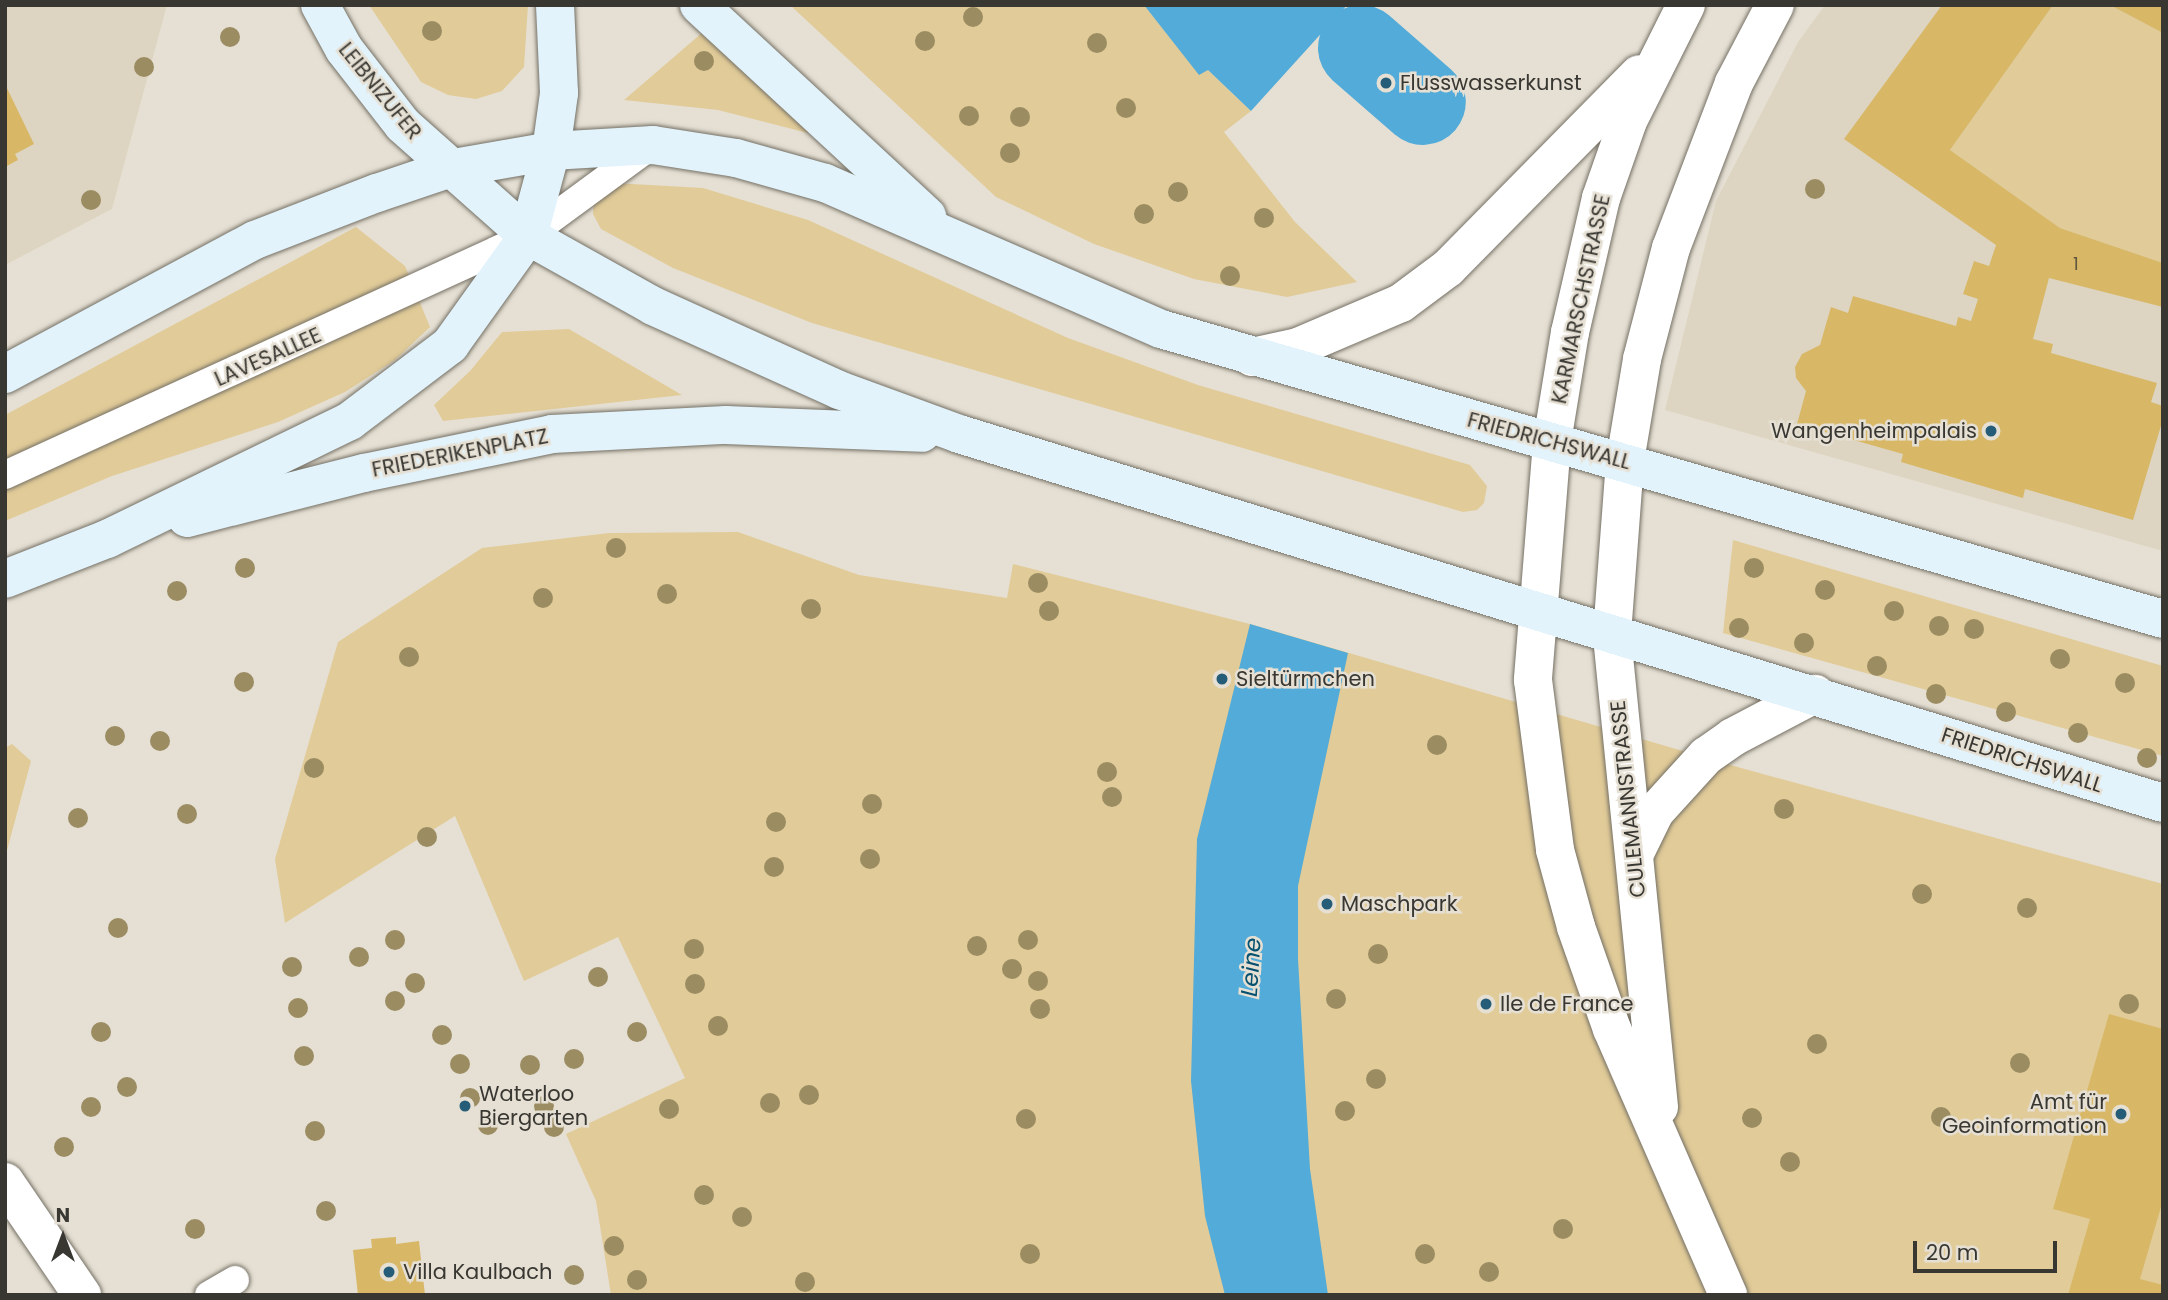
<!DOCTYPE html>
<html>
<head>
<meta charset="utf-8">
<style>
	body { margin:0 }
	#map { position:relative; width:2168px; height:1300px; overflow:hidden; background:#e6e0d4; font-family:Poppins,sans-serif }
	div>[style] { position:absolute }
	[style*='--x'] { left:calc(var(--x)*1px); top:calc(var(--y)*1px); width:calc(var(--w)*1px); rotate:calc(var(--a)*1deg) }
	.built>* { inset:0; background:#ddd5c1 }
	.green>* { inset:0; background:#e1cb98 }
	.water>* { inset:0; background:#52abd8 }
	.river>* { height:86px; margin:-43px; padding:0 43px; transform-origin:43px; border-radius:43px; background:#52abd8 }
	.building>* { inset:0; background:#d8b867 }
	.roads { filter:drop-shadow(0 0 2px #757065) drop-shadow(0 0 2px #757065) }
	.service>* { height:28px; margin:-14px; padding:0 14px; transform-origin:14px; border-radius:14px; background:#fff }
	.minor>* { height:38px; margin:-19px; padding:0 19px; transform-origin:19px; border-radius:19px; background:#fff }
	.tertiary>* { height:38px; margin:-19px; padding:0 19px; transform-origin:19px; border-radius:19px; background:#fff }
	.secondary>* { height:38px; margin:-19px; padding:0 19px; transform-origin:19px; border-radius:19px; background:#e2f3fc }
	.trees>* { width:20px; height:20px; margin:-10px; border-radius:50%; background:#9b8c62 }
	.dots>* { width:19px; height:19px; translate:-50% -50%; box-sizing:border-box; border:4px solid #e6e0d4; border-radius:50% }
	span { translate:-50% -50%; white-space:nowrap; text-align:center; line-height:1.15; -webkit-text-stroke:5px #e6e0d4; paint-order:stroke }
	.number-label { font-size:18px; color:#61573f }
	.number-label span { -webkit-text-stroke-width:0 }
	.poi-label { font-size:21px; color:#393732 }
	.left { translate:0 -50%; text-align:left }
	.right { translate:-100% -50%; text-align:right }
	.street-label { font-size:21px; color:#393732 }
	.water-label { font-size:23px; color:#065170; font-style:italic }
	.frame { position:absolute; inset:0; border:7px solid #393732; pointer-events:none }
	.north { position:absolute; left:28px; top:1202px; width:70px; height:70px; -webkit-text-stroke:5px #e6e0d4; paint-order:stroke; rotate:0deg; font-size:19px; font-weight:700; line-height:28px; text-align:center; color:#393732 }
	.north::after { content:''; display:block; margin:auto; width:24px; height:32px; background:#393732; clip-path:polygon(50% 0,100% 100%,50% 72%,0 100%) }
	.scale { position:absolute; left:1913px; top:1241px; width:144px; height:32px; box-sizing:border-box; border:4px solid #393732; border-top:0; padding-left:9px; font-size:21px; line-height:24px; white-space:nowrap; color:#393732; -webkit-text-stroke:5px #e6e0d4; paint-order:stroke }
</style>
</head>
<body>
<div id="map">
	<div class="built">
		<i style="clip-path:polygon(5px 5px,167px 5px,112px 209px,5px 265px)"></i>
		<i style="clip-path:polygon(1825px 5px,2163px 5px,2163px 551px,1665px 410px,1716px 201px,1798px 42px)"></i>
	</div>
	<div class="green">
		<i style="clip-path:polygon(369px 5px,528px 5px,524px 67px,502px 91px,476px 99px,448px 95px,421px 82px)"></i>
		<i style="clip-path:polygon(790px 5px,1144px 5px,1199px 74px,1208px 70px,1251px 111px,1224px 132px,1295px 222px,1357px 282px,1287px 297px,1194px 279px,1094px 244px,996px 197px)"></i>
		<i style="clip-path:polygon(2053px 5px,2110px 5px,2163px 33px,2163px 263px,2060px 228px,1950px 150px)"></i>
		<i style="clip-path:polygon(703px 32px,813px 126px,808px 133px,718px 110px,624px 100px)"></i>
		<i style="clip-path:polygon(614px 183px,703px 188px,808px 220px,1068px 338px,1198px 385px,1470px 465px,1487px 486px,1484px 503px,1477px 510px,1463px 512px,812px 323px,673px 268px,601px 229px,593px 214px,594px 195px)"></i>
		<i style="clip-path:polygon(356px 227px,405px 266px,430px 327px,395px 360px,345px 392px,278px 422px,112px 476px,5px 521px,5px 415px)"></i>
		<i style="clip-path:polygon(569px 329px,682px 395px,443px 421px,434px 405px,470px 371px,502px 332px)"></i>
		<i style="clip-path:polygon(738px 532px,859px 575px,1007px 598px,1013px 564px,1250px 624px,1734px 766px,2163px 884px,2163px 1295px,611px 1295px,596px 1201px,566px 1134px,685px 1078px,618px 937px,524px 981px,455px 816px,285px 923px,275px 859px,338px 642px,482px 548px,609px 533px)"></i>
		<i style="clip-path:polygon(1733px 540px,2163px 666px,2163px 756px,1723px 633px)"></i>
		<i style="clip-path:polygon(12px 744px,31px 761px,5px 858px,5px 748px)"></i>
	</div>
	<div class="water">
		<i style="clip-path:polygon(1144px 5px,1347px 5px,1251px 111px,1208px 70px,1199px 75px)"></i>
		<i style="clip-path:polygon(1250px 624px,1348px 653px,1298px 886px,1298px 959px,1310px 1169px,1328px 1295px,1225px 1295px,1205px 1216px,1191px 1081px,1197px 839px)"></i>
	</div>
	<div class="river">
		<i style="--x:1361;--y:48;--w:82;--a:41.1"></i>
	</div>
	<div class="building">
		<i style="clip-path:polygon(1942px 5px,2053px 5px,1950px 150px,2060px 228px,2163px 263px,2163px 307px,2049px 278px,2033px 339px,2053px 344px,2051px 353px,2157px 383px,2151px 402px,2163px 406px,2163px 419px,2133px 520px,2025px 489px,2023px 498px,1901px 462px,1903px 454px,1797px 424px,1806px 391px,1796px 378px,1795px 367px,1802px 354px,1820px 345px,1831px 307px,1848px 313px,1853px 296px,1956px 326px,1958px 317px,1971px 321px,1978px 299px,1963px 294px,1974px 261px,1989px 266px,1996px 245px,1844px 139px)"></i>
		<i style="clip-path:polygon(2110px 5px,2163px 5px,2163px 33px)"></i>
		<i style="clip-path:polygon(5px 84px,34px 144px,15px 154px,18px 160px,5px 167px)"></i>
		<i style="clip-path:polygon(2109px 1014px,2163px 1029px,2163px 1200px,2140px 1279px,2163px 1285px,2163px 1295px,2068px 1295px,2090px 1219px,2053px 1209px)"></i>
		<i style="clip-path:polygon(396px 1237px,396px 1244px,419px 1241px,425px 1295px,358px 1295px,353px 1250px,372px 1248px,371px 1239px)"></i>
	</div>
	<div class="roads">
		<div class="service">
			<i style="--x:5;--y:475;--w:575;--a:-24.56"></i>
			<i style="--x:528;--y:236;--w:154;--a:-36.3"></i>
			<i style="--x:209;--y:1295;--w:30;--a:-30"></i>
		</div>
		<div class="minor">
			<i style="--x:5;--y:1182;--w:137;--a:55.7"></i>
		</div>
		<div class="tertiary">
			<i style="--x:1686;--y:5;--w:130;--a:116.6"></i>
			<i style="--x:1628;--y:121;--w:82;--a:109.3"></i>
			<i style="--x:1601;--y:198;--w:138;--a:103"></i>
			<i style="--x:1570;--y:332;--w:111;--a:99.3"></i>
			<i style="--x:1552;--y:442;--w:239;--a:94.6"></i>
			<i style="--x:1533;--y:680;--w:171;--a:82.6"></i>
			<i style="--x:1555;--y:850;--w:80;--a:74.7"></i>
			<i style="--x:1576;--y:927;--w:108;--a:70.6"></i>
			<i style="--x:1612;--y:1029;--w:290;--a:66.4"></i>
			<i style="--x:1252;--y:357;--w:47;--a:-12.3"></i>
			<i style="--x:1298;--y:347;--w:112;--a:-23.1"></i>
			<i style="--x:1401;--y:303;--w:59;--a:-36.7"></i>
			<i style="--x:1448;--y:268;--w:272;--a:-45.4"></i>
			<i style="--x:1635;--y:853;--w:46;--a:-64"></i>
			<i style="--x:1655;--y:812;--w:76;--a:-47.7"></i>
			<i style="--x:1706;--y:756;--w:33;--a:-35"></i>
			<i style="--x:1733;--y:737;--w:93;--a:-27.7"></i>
			<i style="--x:1659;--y:1107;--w:475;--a:-95.7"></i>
			<i style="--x:1612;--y:634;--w:173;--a:-85.7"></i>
			<i style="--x:1625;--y:461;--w:103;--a:-80.5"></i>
			<i style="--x:1642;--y:359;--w:115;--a:-75.4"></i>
			<i style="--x:1671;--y:248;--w:177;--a:-69.1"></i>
			<i style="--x:1734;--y:83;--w:88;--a:-62.3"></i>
		</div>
		<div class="secondary">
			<i style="--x:320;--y:5;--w:50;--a:61.4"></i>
			<i style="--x:344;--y:49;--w:96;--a:52.2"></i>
			<i style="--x:403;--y:125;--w:167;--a:41.6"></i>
			<i style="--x:528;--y:236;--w:143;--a:29.2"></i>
			<i style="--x:653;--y:306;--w:204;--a:24.3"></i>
			<i style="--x:839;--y:390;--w:128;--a:20.1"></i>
			<i style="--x:959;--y:434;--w:1259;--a:17.04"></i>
			<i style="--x:699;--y:5;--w:311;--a:42.8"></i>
			<i style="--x:5;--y:374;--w:284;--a:-28.2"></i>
			<i style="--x:255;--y:240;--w:131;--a:-21.1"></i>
			<i style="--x:377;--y:193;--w:75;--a:-18.7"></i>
			<i style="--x:448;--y:169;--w:105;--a:-9.9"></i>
			<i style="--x:551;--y:151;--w:102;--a:-3.4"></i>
			<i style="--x:653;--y:145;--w:84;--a:8.9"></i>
			<i style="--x:736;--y:158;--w:92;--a:15.7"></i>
			<i style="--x:825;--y:183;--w:366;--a:23.5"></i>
			<i style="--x:1161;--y:329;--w:1043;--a:16.14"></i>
			<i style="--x:187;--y:518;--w:183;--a:-14.3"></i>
			<i style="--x:364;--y:473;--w:192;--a:-11.7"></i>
			<i style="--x:552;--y:434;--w:174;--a:-3"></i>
			<i style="--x:726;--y:425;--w:196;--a:2.3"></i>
			<i style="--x:5;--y:579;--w:110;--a:-21.4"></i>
			<i style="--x:107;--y:539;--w:270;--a:-25.9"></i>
			<i style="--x:350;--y:421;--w:126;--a:-37.2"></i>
			<i style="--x:450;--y:345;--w:134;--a:-54.4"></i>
			<i style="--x:528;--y:236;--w:88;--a:-74.9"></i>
			<i style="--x:551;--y:151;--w:59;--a:-82.1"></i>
			<i style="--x:559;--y:93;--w:88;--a:-92.6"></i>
		</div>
	</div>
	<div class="trees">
		<i style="left:973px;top:17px"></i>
		<i style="left:432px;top:31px"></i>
		<i style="left:230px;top:37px"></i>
		<i style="left:925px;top:41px"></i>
		<i style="left:1097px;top:43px"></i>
		<i style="left:704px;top:61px"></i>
		<i style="left:144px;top:67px"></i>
		<i style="left:1126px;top:108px"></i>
		<i style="left:969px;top:116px"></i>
		<i style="left:1020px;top:117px"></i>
		<i style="left:1010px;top:153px"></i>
		<i style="left:1815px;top:189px"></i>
		<i style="left:1178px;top:192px"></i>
		<i style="left:91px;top:200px"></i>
		<i style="left:1144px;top:214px"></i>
		<i style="left:1264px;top:218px"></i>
		<i style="left:1230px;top:276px"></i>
		<i style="left:616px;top:548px"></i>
		<i style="left:245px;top:568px"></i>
		<i style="left:1754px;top:568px"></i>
		<i style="left:1038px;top:583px"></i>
		<i style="left:1825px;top:590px"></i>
		<i style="left:177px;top:591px"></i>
		<i style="left:667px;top:594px"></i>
		<i style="left:543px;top:598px"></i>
		<i style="left:811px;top:609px"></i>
		<i style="left:1049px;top:611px"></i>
		<i style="left:1894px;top:611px"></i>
		<i style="left:1939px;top:626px"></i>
		<i style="left:1739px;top:628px"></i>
		<i style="left:1974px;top:629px"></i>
		<i style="left:1804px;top:643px"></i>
		<i style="left:409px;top:657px"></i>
		<i style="left:2060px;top:659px"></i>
		<i style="left:1877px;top:666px"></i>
		<i style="left:244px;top:682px"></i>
		<i style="left:2125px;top:683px"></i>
		<i style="left:1936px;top:694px"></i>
		<i style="left:2006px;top:712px"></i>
		<i style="left:2078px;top:733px"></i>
		<i style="left:115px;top:736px"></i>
		<i style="left:160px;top:741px"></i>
		<i style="left:1437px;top:745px"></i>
		<i style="left:2147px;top:758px"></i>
		<i style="left:314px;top:768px"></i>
		<i style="left:1107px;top:772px"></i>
		<i style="left:1112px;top:797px"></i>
		<i style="left:872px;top:804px"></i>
		<i style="left:1784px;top:809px"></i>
		<i style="left:187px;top:814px"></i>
		<i style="left:78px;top:818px"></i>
		<i style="left:776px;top:822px"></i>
		<i style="left:427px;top:837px"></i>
		<i style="left:870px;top:859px"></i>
		<i style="left:774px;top:867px"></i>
		<i style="left:1922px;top:894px"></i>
		<i style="left:2027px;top:908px"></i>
		<i style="left:118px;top:928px"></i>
		<i style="left:395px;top:940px"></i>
		<i style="left:1028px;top:940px"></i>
		<i style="left:977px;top:946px"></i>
		<i style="left:694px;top:949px"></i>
		<i style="left:1378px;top:954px"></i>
		<i style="left:359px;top:957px"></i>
		<i style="left:292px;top:967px"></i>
		<i style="left:1012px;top:969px"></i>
		<i style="left:598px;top:977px"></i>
		<i style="left:1038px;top:981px"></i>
		<i style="left:415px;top:983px"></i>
		<i style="left:695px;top:984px"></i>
		<i style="left:1336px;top:999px"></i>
		<i style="left:395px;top:1001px"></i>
		<i style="left:2129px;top:1004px"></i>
		<i style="left:298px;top:1008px"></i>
		<i style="left:1040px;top:1009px"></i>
		<i style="left:718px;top:1026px"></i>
		<i style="left:101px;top:1032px"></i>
		<i style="left:637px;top:1032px"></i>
		<i style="left:442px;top:1035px"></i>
		<i style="left:1817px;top:1044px"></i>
		<i style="left:304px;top:1056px"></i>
		<i style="left:574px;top:1059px"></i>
		<i style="left:2020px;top:1063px"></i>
		<i style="left:460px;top:1064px"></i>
		<i style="left:530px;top:1065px"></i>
		<i style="left:1376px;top:1079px"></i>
		<i style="left:127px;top:1087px"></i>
		<i style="left:809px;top:1095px"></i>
		<i style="left:470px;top:1098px"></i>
		<i style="left:770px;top:1103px"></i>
		<i style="left:544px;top:1106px"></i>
		<i style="left:91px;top:1107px"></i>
		<i style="left:669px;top:1109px"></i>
		<i style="left:1345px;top:1111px"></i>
		<i style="left:1941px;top:1117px"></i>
		<i style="left:1752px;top:1118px"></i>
		<i style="left:1026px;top:1119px"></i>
		<i style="left:488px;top:1125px"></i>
		<i style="left:554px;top:1127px"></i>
		<i style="left:315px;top:1131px"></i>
		<i style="left:64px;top:1147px"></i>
		<i style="left:1790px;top:1162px"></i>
		<i style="left:704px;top:1195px"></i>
		<i style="left:326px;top:1211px"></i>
		<i style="left:742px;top:1217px"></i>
		<i style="left:195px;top:1229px"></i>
		<i style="left:1563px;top:1229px"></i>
		<i style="left:614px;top:1246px"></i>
		<i style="left:1030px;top:1254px"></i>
		<i style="left:1425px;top:1254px"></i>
		<i style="left:1489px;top:1272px"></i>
		<i style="left:574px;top:1275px"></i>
		<i style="left:637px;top:1280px"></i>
		<i style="left:805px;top:1282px"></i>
	</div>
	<div class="dots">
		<i style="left:1386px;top:83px;background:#255c77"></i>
		<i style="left:1991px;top:431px;background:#255c77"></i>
		<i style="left:1222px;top:679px;background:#255c77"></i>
		<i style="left:1327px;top:904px;background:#255c77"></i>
		<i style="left:1486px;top:1004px;background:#255c77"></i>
		<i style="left:465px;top:1106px;background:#255c77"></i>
		<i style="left:2121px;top:1114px;background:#255c77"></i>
		<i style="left:389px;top:1272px;background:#255c77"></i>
	</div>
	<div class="number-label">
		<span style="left:2076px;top:264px">1</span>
	</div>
	<div class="poi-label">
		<span class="left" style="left:1400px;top:83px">Flusswasserkunst</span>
		<span class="right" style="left:1977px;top:431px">Wangenheimpalais</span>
		<span class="left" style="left:1236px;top:679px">Sieltürmchen</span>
		<span class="left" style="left:1341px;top:904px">Maschpark</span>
		<span class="left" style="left:1500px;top:1004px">Ile de France</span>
		<span class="left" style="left:479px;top:1106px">Waterloo<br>Biergarten</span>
		<span class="right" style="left:2107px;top:1114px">Amt für<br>Geoinformation</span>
		<span class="left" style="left:403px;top:1272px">Villa Kaulbach</span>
	</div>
	<div class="street-label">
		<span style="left:380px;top:91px;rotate:51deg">LEIBNIZUFER</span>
		<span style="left:1581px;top:299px;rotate:-78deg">KARMARSCHSTRASSE</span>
		<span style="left:268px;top:357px;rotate:-24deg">LAVESALLEE</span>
		<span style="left:1549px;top:441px;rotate:15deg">FRIEDRICHSWALL</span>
		<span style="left:460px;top:453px;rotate:-11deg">FRIEDERIKENPLATZ</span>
		<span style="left:2022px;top:760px;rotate:18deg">FRIEDRICHSWALL</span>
		<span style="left:1628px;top:799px;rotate:-96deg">CULEMANNSTRASSE</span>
	</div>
	<div class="water-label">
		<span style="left:1251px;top:967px;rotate:-86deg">Leine</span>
	</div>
	<div class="frame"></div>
	<div class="north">N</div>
	<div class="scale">20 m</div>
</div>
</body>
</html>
